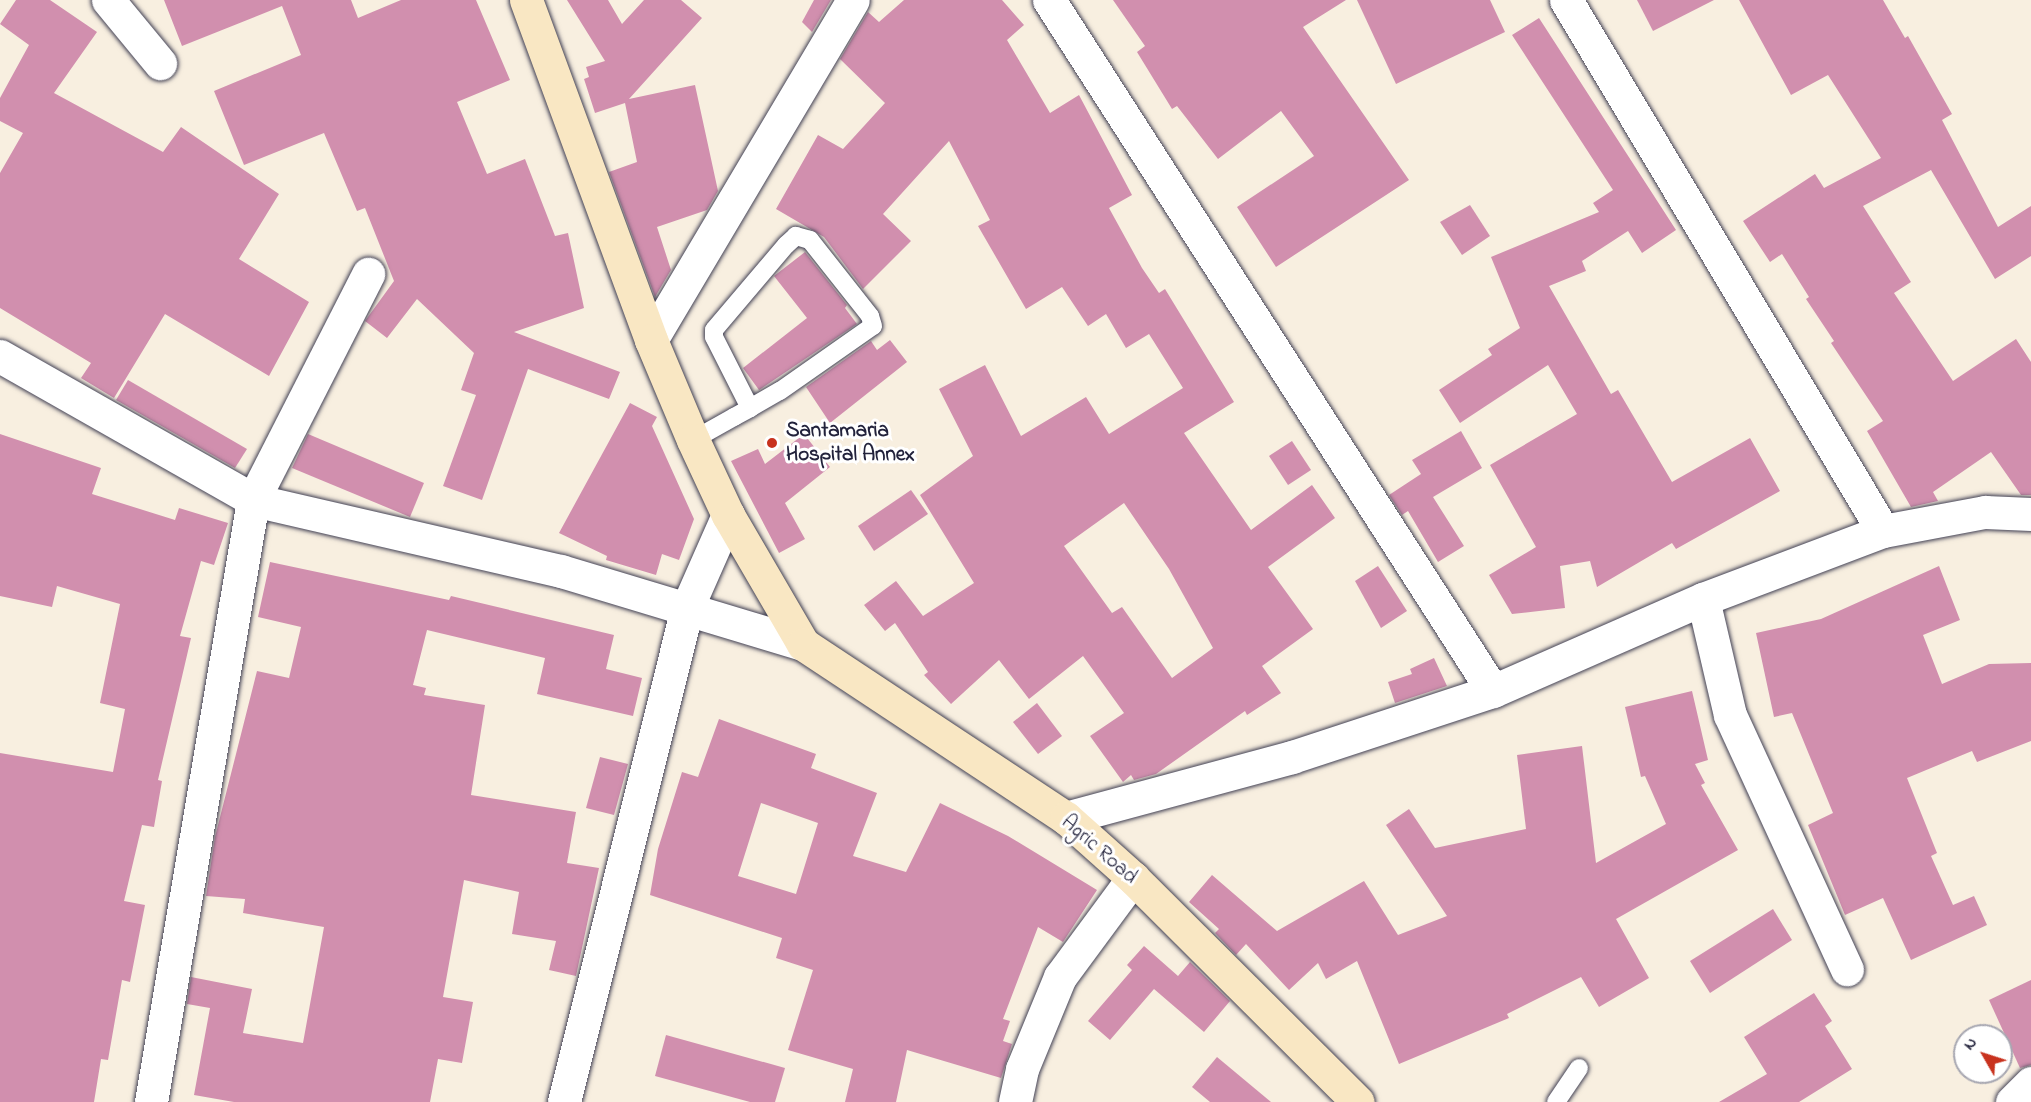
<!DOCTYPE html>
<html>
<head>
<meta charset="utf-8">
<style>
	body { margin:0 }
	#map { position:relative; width:2031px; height:1102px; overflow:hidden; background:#f8efe0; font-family:"Indie Flower",sans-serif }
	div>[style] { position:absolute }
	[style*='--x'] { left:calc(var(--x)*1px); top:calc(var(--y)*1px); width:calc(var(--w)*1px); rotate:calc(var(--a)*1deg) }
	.building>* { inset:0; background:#d18fae }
	.roads { filter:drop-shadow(0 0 2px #424154) drop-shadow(0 0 2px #424154) }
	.lane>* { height:18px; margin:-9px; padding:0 9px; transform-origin:9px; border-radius:9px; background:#fff }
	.street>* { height:33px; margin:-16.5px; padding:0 16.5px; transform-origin:16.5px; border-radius:16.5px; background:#fff }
	.secondary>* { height:33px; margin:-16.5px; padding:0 16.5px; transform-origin:16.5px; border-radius:16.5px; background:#f9e7c3 }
	.dots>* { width:16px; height:16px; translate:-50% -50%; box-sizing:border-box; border:3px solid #fff; border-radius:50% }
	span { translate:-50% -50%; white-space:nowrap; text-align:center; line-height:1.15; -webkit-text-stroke:6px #fff; paint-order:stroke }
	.poi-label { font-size:21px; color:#22223b; font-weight:700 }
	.left { translate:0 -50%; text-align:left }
	.street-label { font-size:21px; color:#22223b }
	.north { position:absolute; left:1953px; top:1024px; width:60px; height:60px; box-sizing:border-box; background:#fff; border:2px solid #a7a7b1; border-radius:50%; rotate:309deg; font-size:16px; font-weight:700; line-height:24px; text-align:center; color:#22223b }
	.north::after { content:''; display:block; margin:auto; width:21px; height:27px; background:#c8321e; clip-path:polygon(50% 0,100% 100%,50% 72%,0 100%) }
</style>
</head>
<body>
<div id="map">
	<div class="building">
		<i style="clip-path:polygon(16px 0,50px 0,97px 32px,54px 93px,163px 152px,181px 127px,279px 194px,239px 259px,309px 302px,269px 376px,165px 314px,114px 398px,81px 378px,91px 363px,0 308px,0 173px,23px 133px,0 121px,0 98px,29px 45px,0 24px)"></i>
		<i style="clip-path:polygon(164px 0,351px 0,358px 18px,401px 0,476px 0,510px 80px,457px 102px,487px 174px,525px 159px,555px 236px,568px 233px,584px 308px,514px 332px,620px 372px,609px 399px,528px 369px,482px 500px,443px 486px,476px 395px,461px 390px,474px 353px,417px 299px,387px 338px,365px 321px,394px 281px,365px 208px,357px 211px,324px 133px,244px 165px,214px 91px,301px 55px,282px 6px,182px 46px)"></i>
		<i style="clip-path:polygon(567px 0,608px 0,622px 24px,644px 0,681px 0,702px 18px,629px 99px,695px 85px,718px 191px,707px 210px,657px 227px,671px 270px,655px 297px,609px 172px,637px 162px,625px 103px,595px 113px,584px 79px,589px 77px,586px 67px,605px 61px)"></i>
		<i style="clip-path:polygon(814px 0,831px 0,812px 32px,802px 22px)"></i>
		<i style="clip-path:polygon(evenodd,904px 0,1002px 0,1024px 25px,1007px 40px,1050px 113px,1079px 95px,1132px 195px,1109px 208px,1142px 268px,1159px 293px,1165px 289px,1234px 402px,1184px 433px,1251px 530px,1312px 485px,1335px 518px,1268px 567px,1313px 629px,1262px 666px,1281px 693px,1247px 715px,1245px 711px,1156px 774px,1134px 780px,1131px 775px,1123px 782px,1090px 736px,1124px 713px,1083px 656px,1029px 699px,999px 660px,951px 704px,924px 675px,928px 672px,895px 623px,885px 631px,864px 605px,896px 581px,923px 616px,974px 583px,920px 495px,973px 456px,939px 389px,985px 365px,1021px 436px,1086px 397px,1109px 434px,1183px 388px,1149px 334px,1126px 348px,1106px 314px,1088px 326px,1062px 287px,1026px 309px,978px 226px,990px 220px,949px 141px,883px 214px,911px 241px,863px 289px,824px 237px,776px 209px,818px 135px,843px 149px,885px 103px,840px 59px,868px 12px,879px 22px,904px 0,1124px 503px,1169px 569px,1213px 648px,1172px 678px,1122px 607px,1112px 613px,1064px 546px,1124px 503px)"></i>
		<i style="clip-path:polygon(1113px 0,1346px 0,1303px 27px,1409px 180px,1276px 267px,1237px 207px,1314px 156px,1281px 111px,1218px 159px,1177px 106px,1172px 109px,1137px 52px,1145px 46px)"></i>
		<i style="clip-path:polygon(1357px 0,1490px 0,1505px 32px,1396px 84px)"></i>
		<i style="clip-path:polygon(1637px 0,1714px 0,1653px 31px)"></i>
		<i style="clip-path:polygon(1739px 0,1883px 0,1905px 38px,1908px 36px,1952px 114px,1942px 120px,1998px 227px,2031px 206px,2031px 256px,1995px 279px,1931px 170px,1863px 206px,1911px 282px,1894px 293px,1953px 381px,2016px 339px,2031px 362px,2031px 495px,2021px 495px,1991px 452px,1933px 492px,1938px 501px,1911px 507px,1867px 431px,1883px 421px,1831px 343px,1834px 341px,1806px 299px,1809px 297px,1782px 254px,1770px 262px,1743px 221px,1815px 174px,1824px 188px,1881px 158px,1828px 75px,1791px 95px)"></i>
		<i style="clip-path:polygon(1539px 18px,1676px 230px,1642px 253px,1628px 231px,1582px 261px,1586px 271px,1549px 286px,1611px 394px,1618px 390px,1672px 482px,1750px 438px,1780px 491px,1676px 549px,1672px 543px,1597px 587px,1590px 561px,1560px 566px,1565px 608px,1512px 614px,1489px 575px,1536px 547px,1490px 465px,1577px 414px,1548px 365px,1460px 423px,1439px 390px,1492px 355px,1488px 349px,1520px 328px,1491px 257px,1599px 212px,1593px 203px,1613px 190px,1512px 35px)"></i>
		<i style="clip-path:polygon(1470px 205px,1490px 236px,1462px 255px,1440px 222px)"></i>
		<i style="clip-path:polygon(805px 252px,847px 305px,845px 308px,857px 324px,759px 390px,743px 368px,807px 318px,774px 276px)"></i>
		<i style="clip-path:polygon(890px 340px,907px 362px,830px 423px,806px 387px,871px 341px,877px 350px)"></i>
		<i style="clip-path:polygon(128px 380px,247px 449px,235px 468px,116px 400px)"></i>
		<i style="clip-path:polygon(630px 403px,657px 417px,652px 426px,694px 519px,679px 560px,662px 554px,656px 575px,606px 560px,607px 556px,559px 533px)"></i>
		<i style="clip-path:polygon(1461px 431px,1482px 468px,1433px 497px,1464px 546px,1438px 562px,1408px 511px,1402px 515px,1389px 495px,1421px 474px,1412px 460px)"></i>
		<i style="clip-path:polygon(0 434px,101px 468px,92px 494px,175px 520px,179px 508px,228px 523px,214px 565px,201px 561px,180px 636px,191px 638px,158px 780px,162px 781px,154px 827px,142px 825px,124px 901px,145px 905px,130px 982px,122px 980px,108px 1060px,101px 1059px,94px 1102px,0 1102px,0 753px,113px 772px,125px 709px,100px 703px,120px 604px,57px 586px,52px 607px,0 596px)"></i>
		<i style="clip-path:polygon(308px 434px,424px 483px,410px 517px,292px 468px)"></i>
		<i style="clip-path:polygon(804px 434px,830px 467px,785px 503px,805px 539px,779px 553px,731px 461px,758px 449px,765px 464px)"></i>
		<i style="clip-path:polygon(1292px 441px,1311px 470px,1288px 485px,1269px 456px)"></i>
		<i style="clip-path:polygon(911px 490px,928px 514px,874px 551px,858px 526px)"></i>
		<i style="clip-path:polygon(270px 562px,449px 600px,451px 596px,614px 635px,606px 669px,642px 678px,633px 716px,537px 694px,545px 658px,427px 630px,413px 685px,426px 688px,424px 695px,485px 705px,471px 795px,576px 812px,567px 863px,599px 868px,576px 976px,549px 970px,556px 941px,512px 934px,519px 892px,464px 880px,443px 997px,473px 1002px,462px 1063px,438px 1059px,430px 1102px,234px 1102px,194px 1095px,210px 1008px,187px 1004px,191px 977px,252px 989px,243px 1033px,303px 1043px,324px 927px,243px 913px,245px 899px,206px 896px,215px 837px,257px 671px,289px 678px,301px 627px,258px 617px)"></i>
		<i style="clip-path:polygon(1378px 566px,1407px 611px,1381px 628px,1355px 581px)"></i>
		<i style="clip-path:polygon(1939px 566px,1960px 620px,1923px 635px,1942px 684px,1989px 664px,2031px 663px,2031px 741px,1977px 762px,1972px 751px,1907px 778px,1937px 853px,1931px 856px,1953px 905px,1974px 896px,1987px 925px,1911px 960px,1883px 898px,1845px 915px,1808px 825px,1833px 813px,1792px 713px,1774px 717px,1756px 633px,1821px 619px)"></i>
		<i style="clip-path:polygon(1434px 658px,1447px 686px,1395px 703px,1388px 682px,1412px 674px,1410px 669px)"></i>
		<i style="clip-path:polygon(1692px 691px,1708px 760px,1695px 764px,1705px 783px,1701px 785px,1738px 850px,1616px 919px,1649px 978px,1599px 1007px,1581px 977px,1507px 1014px,1509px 1018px,1399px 1064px,1357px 961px,1326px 979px,1318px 963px,1289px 990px,1246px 944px,1236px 955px,1215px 933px,1219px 929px,1189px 902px,1212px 875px,1277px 931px,1364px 881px,1398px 935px,1447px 916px,1386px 825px,1409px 809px,1435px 848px,1526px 829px,1517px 755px,1582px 746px,1596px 863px,1666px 824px,1645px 776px,1641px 777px,1625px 707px)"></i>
		<i style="clip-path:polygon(1037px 703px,1062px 736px,1038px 754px,1013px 722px)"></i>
		<i style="clip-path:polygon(evenodd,719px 719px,816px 754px,811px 768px,877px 793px,853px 856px,906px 872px,940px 803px,1008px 836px,1097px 890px,1063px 942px,1038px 927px,1003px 1019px,1010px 1021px,1003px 1041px,1012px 1044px,1001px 1078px,907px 1050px,896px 1102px,845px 1102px,853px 1069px,788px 1050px,813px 970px,776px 958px,782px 938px,650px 895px,658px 849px,682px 772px,698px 777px,719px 719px,761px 803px,818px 823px,796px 894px,738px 876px,761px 803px)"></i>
		<i style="clip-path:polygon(600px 757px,628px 764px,614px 815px,586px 808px)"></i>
		<i style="clip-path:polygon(1773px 909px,1792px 940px,1710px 993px,1690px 961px)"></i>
		<i style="clip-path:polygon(1144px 946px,1178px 976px,1190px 962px,1230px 1001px,1204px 1032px,1154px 989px,1110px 1040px,1088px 1021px,1132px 970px,1127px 965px)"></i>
		<i style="clip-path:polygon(2031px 980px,2031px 1065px,2020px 1068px,1989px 1000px)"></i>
		<i style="clip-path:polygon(1814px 993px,1832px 1021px,1825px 1026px,1852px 1069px,1799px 1102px,1719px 1102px,1767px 1074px,1744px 1037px)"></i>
		<i style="clip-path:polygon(666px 1035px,785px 1068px,775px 1102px,750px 1102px,655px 1076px)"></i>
		<i style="clip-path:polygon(1217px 1057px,1271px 1102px,1210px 1102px,1192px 1087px)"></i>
	</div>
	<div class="roads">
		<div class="lane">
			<i style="--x:693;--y:440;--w:47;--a:-29.3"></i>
			<i style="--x:734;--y:417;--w:18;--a:-29"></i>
			<i style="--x:750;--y:408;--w:34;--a:-30"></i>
			<i style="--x:780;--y:391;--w:113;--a:-35"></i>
			<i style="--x:873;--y:326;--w:10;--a:-107"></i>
			<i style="--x:870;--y:316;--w:97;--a:-128.3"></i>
			<i style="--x:810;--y:240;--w:15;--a:-164"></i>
			<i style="--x:796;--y:236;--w:13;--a:138"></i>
			<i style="--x:786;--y:245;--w:111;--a:130.3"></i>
			<i style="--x:714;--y:330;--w:7;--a:90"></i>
			<i style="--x:714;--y:337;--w:80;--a:63.1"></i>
			<i style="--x:1556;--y:1102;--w:41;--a:-55.9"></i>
		</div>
		<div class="street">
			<i style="--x:108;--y:0;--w:82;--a:50.5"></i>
			<i style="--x:1049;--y:0;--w:821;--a:57.28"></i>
			<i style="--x:1566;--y:0;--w:618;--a:59.16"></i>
			<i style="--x:651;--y:340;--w:395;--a:-59.3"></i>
			<i style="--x:0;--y:356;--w:291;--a:29.6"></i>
			<i style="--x:253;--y:500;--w:316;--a:13"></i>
			<i style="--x:561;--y:571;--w:253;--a:16.8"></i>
			<i style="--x:1703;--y:599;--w:119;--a:76.9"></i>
			<i style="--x:1730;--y:715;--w:280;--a:65.3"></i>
			<i style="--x:1066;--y:818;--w:234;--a:-15.1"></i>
			<i style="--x:1292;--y:757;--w:212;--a:-18.2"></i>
			<i style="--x:1493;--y:691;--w:229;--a:-23.7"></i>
			<i style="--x:1703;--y:599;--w:192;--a:-20.7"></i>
			<i style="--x:1883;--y:531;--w:104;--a:-10.6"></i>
			<i style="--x:1985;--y:512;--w:46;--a:2.5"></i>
			<i style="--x:151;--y:1102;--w:611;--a:-80.38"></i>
			<i style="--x:253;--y:500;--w:254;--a:-63"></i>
			<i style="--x:564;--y:1102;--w:509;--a:-76.02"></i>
			<i style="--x:687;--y:608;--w:102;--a:-66.2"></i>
			<i style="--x:1015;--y:1102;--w:34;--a:-78"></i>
			<i style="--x:1022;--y:1069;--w:100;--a:-67.6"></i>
			<i style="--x:1060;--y:977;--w:123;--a:-53.6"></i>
			<i style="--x:2012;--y:1102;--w:27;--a:-45"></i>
		</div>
		<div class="secondary">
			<i style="--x:526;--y:0;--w:362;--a:69.8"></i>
			<i style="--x:651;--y:340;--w:108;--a:67.2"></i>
			<i style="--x:693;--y:440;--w:83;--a:65"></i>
			<i style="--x:728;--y:515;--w:149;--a:59.8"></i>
			<i style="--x:803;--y:644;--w:315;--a:33.5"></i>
			<i style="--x:1066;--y:818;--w:90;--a:41.8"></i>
			<i style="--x:1133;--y:878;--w:317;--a:44.9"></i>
		</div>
	</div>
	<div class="dots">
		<i style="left:772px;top:443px;background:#c8321e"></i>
	</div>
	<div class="poi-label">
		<span class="left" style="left:786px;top:443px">Santamaria<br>Hospital Annex</span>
	</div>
	<div class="street-label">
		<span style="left:1099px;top:850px;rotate:41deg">Agric Road</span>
	</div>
	<div class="north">N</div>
</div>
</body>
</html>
